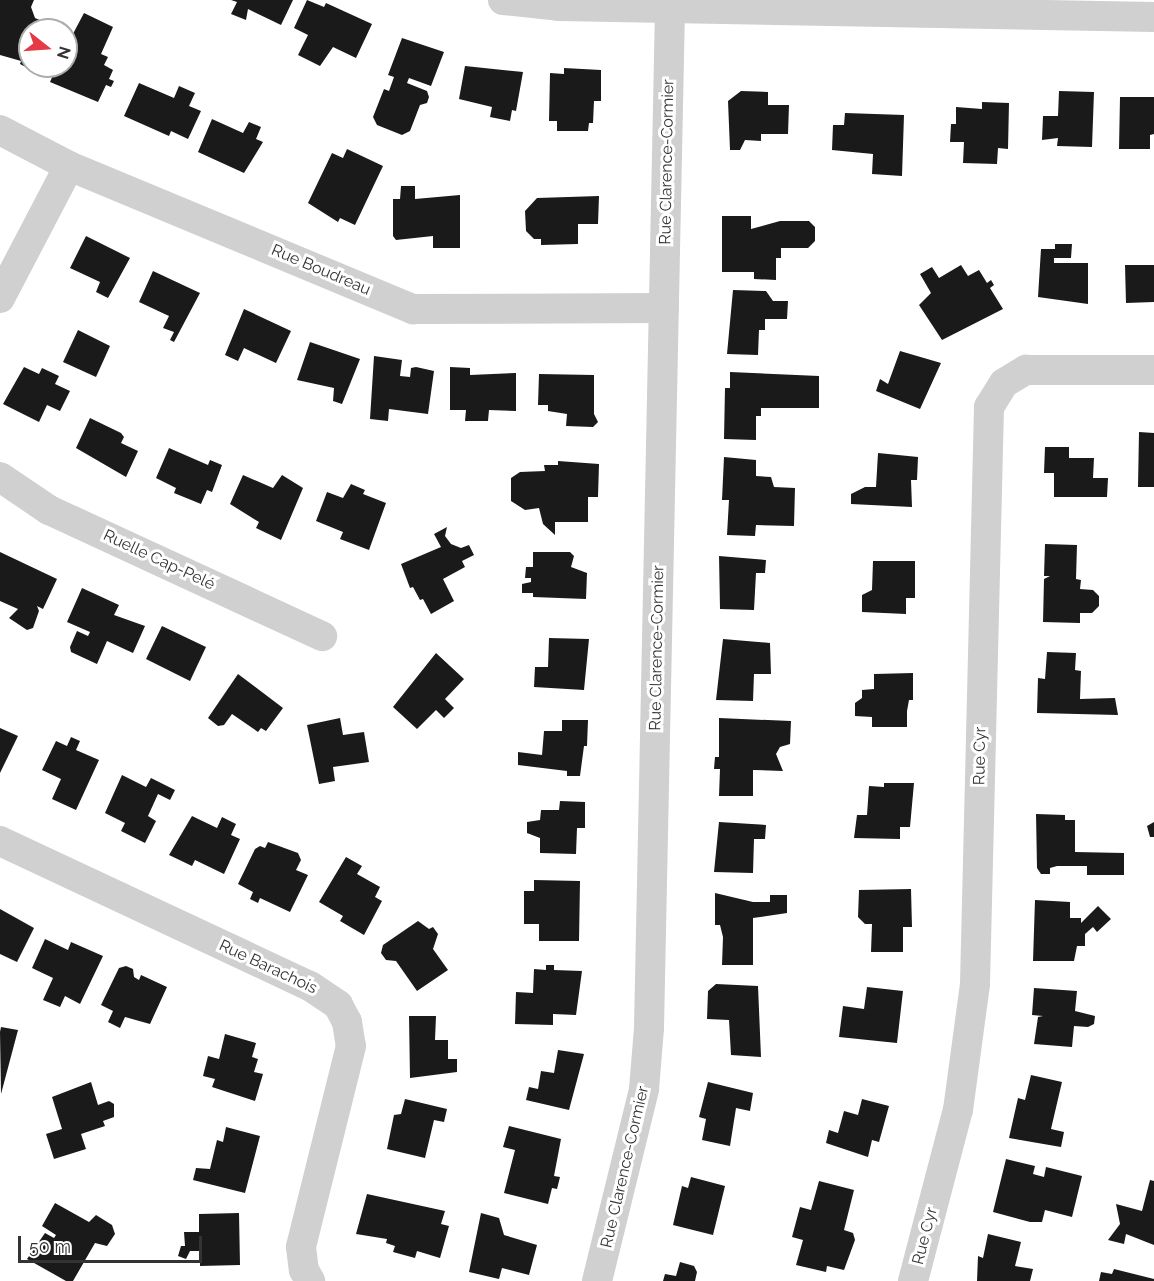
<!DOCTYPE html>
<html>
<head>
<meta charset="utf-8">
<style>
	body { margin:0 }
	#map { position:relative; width:1154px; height:1281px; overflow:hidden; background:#fff; font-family:Raleway,sans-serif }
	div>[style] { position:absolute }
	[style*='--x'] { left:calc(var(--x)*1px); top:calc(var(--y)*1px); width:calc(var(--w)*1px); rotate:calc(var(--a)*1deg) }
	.building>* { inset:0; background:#1a1a1a }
	.minor>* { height:30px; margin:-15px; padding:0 15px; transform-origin:15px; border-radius:15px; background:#d0d0d0 }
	span { translate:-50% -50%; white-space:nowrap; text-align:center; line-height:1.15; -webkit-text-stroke:6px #fff; paint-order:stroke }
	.street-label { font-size:16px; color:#333 }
	.north { position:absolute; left:18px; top:18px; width:60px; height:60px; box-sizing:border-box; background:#fff; border:2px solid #adadad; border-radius:50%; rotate:107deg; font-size:16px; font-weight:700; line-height:24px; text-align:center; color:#333 }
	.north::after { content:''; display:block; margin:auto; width:21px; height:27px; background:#e63946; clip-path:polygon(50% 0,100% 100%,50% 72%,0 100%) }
	.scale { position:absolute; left:18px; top:1236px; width:184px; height:27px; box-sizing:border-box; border:3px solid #333; border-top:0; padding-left:8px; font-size:18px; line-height:21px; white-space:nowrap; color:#333; -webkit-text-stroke:4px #fff; paint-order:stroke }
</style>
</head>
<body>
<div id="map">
	<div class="building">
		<i style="clip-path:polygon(0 0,34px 0,31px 7px,35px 18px,63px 30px,30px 30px,30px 66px,43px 66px,39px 74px,20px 64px,21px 61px,0 55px)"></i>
		<i style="clip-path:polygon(231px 0,293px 0,281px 25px,248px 9px,246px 20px,231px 14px,237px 2px)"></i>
		<i style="clip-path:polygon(307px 0,324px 7px,326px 3px,372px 24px,356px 58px,333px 47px,320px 66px,298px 55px,308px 35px,294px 28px)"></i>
		<i style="clip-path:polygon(84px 13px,113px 27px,101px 54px,108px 57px,104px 65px,113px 70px,109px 79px,114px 81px,111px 87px,106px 85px,98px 102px,50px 82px,57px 66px,66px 66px,66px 47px)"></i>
		<i style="clip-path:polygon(402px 38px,444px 52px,431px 86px,409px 78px,407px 83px,427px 91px,429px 97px,427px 103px,420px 105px,410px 131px,402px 135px,377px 125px,373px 117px,384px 89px,389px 91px,394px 77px,388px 75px)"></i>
		<i style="clip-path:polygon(465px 66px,523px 72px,516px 111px,512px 110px,510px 121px,490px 117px,492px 107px,459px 99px)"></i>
		<i style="clip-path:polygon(564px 68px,601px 70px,601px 101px,594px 101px,593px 123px,589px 123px,588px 131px,557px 131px,557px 121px,549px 121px,550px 73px,564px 74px)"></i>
		<i style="clip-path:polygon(139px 83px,174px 98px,179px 86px,195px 93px,189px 106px,201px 111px,188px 139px,171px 131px,169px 136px,124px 116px)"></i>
		<i style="clip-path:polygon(741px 91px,768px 92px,768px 105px,789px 105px,788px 134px,761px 134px,761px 141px,745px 140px,740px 150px,730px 150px,728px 101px)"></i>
		<i style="clip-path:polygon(1059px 91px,1094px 92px,1092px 147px,1057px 146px,1058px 138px,1042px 140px,1043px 116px,1058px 116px)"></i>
		<i style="clip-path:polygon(1120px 97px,1154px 97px,1154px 134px,1150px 135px,1150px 149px,1119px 149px)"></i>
		<i style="clip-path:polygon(982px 102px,1009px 103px,1008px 149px,998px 148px,997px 164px,963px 163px,964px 142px,950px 142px,951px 124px,956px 124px,956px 107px,982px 109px)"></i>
		<i style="clip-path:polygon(845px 113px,904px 115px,902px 176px,872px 174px,873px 154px,832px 150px,833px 125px,844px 125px)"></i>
		<i style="clip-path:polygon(212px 119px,243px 133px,249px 122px,261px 127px,256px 139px,263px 142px,244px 173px,198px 152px)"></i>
		<i style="clip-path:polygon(347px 149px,383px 166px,355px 225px,340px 218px,338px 222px,308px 203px,332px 153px,343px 158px)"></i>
		<i style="clip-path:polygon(401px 186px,415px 186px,415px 199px,460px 195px,460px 248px,433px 248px,433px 236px,396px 240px,393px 236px,393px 199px,400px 199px)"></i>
		<i style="clip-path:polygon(599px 196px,598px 224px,578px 224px,578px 244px,541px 245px,541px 239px,534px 239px,526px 231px,525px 211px,537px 198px)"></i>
		<i style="clip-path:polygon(722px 216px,751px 216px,751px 229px,780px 221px,809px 221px,815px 227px,815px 241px,808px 248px,781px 248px,781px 258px,776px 258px,776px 280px,754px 279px,754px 272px,722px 272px)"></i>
		<i style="clip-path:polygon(86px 236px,130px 258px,108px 298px,96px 292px,100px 282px,70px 268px)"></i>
		<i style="clip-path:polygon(1055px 244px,1072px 244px,1071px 258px,1054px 258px,1054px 263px,1088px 263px,1088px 304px,1038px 297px,1041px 249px,1055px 249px)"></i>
		<i style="clip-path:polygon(961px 265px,968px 276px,979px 270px,987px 283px,991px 280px,994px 285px,990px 288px,1003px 309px,942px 340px,919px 305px,931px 293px,920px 274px,932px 267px,939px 278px)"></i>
		<i style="clip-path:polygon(1125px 265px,1154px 265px,1154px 302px,1126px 303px)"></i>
		<i style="clip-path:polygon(153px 271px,200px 293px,174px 342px,170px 340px,174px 332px,163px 328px,169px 316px,139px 302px)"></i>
		<i style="clip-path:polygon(733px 290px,766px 291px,773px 301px,788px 301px,787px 319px,765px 319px,765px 330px,759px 330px,758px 355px,727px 354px)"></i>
		<i style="clip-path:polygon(244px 309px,291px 331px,276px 363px,244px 348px,238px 361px,225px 355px)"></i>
		<i style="clip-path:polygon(78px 330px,110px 346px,96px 377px,63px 362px)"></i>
		<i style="clip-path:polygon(310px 342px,360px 359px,342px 404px,333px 401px,334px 388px,297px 380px)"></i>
		<i style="clip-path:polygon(900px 351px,941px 363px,920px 409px,876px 391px,880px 379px,888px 384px)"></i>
		<i style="clip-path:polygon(374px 356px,402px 360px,400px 376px,410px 377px,411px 368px,416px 367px,434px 371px,428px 414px,389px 409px,388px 421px,370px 419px)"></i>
		<i style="clip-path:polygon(24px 367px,39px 374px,42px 368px,59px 376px,55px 384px,70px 391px,60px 411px,47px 405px,39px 422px,3px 404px)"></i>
		<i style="clip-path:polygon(450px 367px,470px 368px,470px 375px,516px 373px,516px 411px,489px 410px,488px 421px,465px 421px,466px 410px,450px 410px)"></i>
		<i style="clip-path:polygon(730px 372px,819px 376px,819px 408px,761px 408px,761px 416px,756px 416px,756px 440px,724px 439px,725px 388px,730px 388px)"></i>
		<i style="clip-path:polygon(539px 374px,594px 375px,594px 414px,598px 422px,593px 427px,566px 426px,567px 414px,548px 411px,548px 405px,538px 405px)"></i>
		<i style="clip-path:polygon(90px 418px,121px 433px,124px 437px,121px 443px,138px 451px,126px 477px,76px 448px)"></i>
		<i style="clip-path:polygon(1139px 432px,1154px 433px,1154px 487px,1138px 487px)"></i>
		<i style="clip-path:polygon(1045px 447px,1069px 447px,1069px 458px,1094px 458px,1093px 478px,1108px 478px,1107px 497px,1054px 497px,1054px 473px,1044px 473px)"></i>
		<i style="clip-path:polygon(169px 448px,208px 465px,210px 460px,222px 465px,212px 492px,207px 490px,201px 504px,174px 493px,176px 488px,156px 478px)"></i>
		<i style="clip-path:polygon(878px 453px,918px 457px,917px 480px,911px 480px,912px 507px,851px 504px,851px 494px,865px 487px,876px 487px)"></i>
		<i style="clip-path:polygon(724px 457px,756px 460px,756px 476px,771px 477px,774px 487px,795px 488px,794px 526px,756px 525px,755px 536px,727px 535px,729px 500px,722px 500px)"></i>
		<i style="clip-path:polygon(558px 461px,599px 464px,598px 497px,588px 497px,588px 522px,555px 522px,555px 535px,543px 524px,539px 508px,525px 510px,511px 501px,511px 478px,520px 472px,545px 471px,544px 465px,558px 465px)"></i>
		<i style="clip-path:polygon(243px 475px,273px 488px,282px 475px,303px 488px,281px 540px,256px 528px,259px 522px,230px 504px)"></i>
		<i style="clip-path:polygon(351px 484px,365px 490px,363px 494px,386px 503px,369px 550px,340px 539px,343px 532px,316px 521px,327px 492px,343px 498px)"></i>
		<i style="clip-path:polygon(447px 527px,445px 536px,451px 544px,461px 548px,469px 545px,474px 555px,462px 561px,465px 567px,443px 579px,454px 601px,431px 614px,423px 599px,420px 600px,413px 587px,410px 588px,401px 564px,441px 547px,434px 534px)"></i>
		<i style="clip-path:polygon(1045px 544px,1077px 545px,1076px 579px,1081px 580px,1080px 589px,1093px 590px,1099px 596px,1099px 606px,1092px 613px,1080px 613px,1080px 623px,1043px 622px,1044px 579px,1050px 576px,1044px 576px)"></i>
		<i style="clip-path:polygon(0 552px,57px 579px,43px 609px,37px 606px,39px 611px,33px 628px,27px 630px,9px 618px,18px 609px,0 601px)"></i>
		<i style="clip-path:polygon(533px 552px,570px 552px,574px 556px,571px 567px,587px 573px,586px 599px,533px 597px,533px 593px,522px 593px,522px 584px,531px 582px,531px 578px,525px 578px,526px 567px,533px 567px)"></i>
		<i style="clip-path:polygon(719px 556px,766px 560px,765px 573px,756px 573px,754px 610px,720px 609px)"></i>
		<i style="clip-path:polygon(873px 561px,915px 561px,915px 598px,906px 598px,906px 614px,862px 612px,862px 595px,872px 590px)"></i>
		<i style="clip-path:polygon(82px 588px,119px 605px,114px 615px,145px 626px,133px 653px,107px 641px,97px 664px,71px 652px,70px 647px,77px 631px,88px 636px,90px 632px,67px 622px)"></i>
		<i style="clip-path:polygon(162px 626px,206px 647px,190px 681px,146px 659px)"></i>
		<i style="clip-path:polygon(549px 638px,589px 639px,584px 690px,534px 687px,535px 667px,548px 667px)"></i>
		<i style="clip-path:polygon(723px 639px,770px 643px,771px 674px,754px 674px,753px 701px,716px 700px)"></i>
		<i style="clip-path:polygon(1047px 652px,1076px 653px,1075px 670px,1081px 671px,1080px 699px,1115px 698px,1118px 715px,1037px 713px,1038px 678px,1045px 679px)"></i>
		<i style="clip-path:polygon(436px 653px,464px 679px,445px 699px,454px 708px,444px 718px,436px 710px,417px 729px,393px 707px)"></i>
		<i style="clip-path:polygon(913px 673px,913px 700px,909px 700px,907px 711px,907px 727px,872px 727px,872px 717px,855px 716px,855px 703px,862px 698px,862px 690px,874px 689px,874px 674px)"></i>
		<i style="clip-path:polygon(238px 674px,283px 708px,266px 731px,261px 728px,258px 732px,232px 714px,224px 725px,218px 726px,208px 718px)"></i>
		<i style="clip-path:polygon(340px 718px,343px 735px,364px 732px,369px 762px,333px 767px,335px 781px,319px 784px,307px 725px)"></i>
		<i style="clip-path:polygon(719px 718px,791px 721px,790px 744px,780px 747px,776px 754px,783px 771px,753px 770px,753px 796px,719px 796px,720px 769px,714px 769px,715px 757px,719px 757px)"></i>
		<i style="clip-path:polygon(562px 720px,588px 720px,587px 746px,584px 746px,580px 776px,567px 776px,567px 771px,518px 765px,518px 752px,542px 755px,544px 731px,562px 731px)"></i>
		<i style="clip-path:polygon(0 728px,18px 736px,0 773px)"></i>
		<i style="clip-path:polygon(71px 737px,80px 741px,76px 750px,99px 760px,76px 810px,52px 799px,61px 779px,42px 770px,56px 741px,67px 746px)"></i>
		<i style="clip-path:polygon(122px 775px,146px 787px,151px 778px,175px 790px,170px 800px,158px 794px,148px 816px,156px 821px,145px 843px,121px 831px,125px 823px,105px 813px)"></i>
		<i style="clip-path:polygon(884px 783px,914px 783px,910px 827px,900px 827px,900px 839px,854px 838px,857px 815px,867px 815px,869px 786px,884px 787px)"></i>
		<i style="clip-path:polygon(560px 801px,585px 802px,585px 828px,577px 828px,576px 854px,540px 853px,540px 838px,527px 833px,527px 822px,540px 820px,541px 810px,559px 810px)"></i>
		<i style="clip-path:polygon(1036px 814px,1065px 815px,1065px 820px,1075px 820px,1075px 852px,1124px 853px,1124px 875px,1087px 875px,1087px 866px,1057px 866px,1050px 868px,1050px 874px,1041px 874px,1037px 868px)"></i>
		<i style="clip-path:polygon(192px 816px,217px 828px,222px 817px,236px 824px,231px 835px,240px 839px,224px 874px,195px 860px,192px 866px,169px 855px)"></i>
		<i style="clip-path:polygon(719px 822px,766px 825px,765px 839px,754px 839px,753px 873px,714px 872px)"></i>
		<i style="clip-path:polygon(1154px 822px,1154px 837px,1150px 837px,1147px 826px)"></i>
		<i style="clip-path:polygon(268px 842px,298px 853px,301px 860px,296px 870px,308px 875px,290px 912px,260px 898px,258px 903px,250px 899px,253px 892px,238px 884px,255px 849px,260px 846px,265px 848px)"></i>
		<i style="clip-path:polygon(346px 857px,362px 866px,357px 874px,380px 887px,375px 897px,382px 901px,364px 935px,340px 921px,343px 916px,319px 902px)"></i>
		<i style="clip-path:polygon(534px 880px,580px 881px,579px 941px,539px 941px,539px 924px,524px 924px,524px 891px,534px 891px)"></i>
		<i style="clip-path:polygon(911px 889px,912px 927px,903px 927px,903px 952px,871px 952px,872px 924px,865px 924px,858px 917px,859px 890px)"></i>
		<i style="clip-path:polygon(715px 893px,753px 902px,770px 902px,770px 895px,787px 895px,787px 913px,753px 918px,753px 965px,722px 965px,723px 937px,720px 925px,715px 925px)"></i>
		<i style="clip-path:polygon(1035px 900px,1070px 902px,1070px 918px,1081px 918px,1081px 923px,1098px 906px,1111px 919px,1097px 932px,1093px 927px,1085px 934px,1085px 946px,1077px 946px,1074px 961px,1033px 961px)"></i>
		<i style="clip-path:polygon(0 909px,34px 928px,17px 962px,0 954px)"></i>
		<i style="clip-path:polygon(418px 921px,429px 929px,433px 927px,438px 934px,433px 949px,448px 970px,417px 991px,396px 961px,386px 960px,381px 953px,383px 945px)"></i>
		<i style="clip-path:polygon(45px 939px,68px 950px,71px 942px,103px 956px,80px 1004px,65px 996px,60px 1007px,43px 1000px,53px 978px,32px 968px)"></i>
		<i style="clip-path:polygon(546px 965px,554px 965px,554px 970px,582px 971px,576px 1015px,553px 1014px,553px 1025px,515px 1024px,516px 992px,533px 993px,534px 969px,546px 970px)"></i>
		<i style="clip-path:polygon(126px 966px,133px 969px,134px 977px,139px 980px,141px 975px,167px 987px,150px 1024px,125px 1017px,120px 1028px,108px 1022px,113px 1011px,101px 1005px,119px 968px)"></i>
		<i style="clip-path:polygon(716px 984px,758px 986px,761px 1057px,731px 1055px,729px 1020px,707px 1019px,708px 991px)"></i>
		<i style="clip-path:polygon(867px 987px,903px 991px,897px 1043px,839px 1037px,843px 1006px,864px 1009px)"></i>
		<i style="clip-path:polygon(1034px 988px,1077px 991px,1075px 1011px,1095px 1016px,1094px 1024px,1088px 1027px,1074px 1026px,1072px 1047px,1034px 1044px,1038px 1017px,1043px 1016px,1032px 1015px)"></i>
		<i style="clip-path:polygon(409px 1016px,436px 1016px,435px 1040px,448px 1040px,448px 1059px,457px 1059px,457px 1072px,410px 1078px)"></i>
		<i style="clip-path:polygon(1px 1027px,18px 1030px,1px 1094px,0 1032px)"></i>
		<i style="clip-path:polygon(225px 1034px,256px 1043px,252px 1057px,258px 1059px,254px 1072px,263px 1074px,255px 1101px,212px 1087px,215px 1079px,203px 1076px,208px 1056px,219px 1059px)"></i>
		<i style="clip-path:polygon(558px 1050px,584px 1054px,569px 1110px,526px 1100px,529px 1087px,538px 1089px,541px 1071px,554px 1073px)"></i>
		<i style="clip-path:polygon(1031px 1075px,1062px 1082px,1051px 1129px,1064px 1132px,1061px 1147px,1009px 1138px,1018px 1098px,1025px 1100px)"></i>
		<i style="clip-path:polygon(91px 1082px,98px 1105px,109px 1101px,114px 1104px,114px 1117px,103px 1121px,105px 1126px,81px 1134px,86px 1149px,54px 1159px,46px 1134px,62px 1129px,52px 1097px)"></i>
		<i style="clip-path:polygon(708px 1082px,753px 1093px,750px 1111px,736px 1108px,730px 1146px,702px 1140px,706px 1119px,699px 1117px)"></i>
		<i style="clip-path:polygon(405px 1099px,447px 1109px,444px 1122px,434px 1120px,425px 1158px,387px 1149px,394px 1115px,401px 1114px)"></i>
		<i style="clip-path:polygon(862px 1099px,889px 1106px,879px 1142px,872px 1140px,868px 1157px,826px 1143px,829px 1130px,838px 1133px,844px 1111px,858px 1115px)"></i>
		<i style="clip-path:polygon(509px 1126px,561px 1139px,554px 1176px,560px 1177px,557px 1189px,552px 1188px,548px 1204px,504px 1193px,515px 1150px,503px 1147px)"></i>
		<i style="clip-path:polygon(226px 1127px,260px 1136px,245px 1193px,193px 1180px,196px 1168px,210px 1169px,217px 1140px,223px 1142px)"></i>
		<i style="clip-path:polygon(1006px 1159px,1035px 1166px,1033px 1174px,1044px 1177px,1046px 1167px,1082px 1176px,1072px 1217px,1045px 1210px,1042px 1222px,1030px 1222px,993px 1212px)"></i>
		<i style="clip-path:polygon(691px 1177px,725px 1186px,713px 1235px,673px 1225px,682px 1186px,688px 1188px)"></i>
		<i style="clip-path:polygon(1150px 1180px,1154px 1181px,1154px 1245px,1126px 1234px,1124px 1244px,1108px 1240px,1120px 1224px,1116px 1204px,1142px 1211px)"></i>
		<i style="clip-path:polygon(819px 1181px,854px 1190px,844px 1230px,853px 1233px,855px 1240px,844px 1270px,827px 1266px,826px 1272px,796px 1265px,803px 1240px,792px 1237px,800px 1207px,811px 1210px)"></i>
		<i style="clip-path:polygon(367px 1194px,445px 1211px,441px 1224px,449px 1226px,440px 1258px,417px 1251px,415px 1258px,393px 1252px,395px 1246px,386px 1243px,387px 1239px,356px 1234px)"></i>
		<i style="clip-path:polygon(55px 1203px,89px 1222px,96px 1215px,112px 1225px,115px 1234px,107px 1246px,95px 1243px,73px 1281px,66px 1281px,27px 1259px,45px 1233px,54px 1238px,56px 1235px,42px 1226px)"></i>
		<i style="clip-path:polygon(239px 1213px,240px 1265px,200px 1266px,200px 1251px,190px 1251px,186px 1259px,178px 1256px,181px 1246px,185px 1246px,184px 1232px,199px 1232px,199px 1214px)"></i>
		<i style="clip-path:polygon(481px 1213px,499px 1218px,504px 1235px,537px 1245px,529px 1275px,502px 1268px,499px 1279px,469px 1272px)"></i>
		<i style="clip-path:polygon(988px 1234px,1021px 1242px,1015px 1266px,1033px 1269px,1030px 1281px,977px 1281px,978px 1256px,983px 1258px)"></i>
		<i style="clip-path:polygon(680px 1262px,694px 1266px,697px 1272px,695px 1281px,663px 1281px,665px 1274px,676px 1276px)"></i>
		<i style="clip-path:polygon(1114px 1269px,1154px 1279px,1154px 1281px,1099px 1281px,1101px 1272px,1112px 1274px)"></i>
	</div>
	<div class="minor">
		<i style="--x:503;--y:0;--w:56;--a:6.1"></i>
		<i style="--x:559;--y:6;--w:595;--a:1.06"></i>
		<i style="--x:0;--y:130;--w:78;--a:27.6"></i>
		<i style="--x:69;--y:166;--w:373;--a:22.6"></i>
		<i style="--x:413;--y:309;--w:251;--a:-0.2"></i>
		<i style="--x:0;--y:298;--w:149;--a:-62.4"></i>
		<i style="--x:0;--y:477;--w:59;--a:34"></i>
		<i style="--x:49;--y:510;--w:301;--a:24.8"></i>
		<i style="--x:0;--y:841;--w:342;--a:25.1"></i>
		<i style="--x:310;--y:986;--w:34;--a:34"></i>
		<i style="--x:338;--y:1005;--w:19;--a:62"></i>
		<i style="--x:347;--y:1022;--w:24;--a:81"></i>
		<i style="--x:351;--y:1046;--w:207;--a:104"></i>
		<i style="--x:301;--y:1247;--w:23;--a:83"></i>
		<i style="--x:304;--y:1270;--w:13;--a:61"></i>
		<i style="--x:597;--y:1281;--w:198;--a:-76.2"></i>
		<i style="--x:644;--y:1089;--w:61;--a:-85.3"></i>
		<i style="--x:649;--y:1028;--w:1019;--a:-88.82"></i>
		<i style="--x:913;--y:1281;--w:177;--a:-75.3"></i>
		<i style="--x:958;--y:1110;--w:127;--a:-82.3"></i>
		<i style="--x:975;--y:984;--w:577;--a:-88.61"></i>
		<i style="--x:989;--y:407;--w:28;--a:-58"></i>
		<i style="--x:1004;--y:383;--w:26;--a:-31"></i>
		<i style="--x:1026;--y:370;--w:128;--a:0"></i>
	</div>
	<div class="street-label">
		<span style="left:667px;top:162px;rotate:-89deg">Rue Clarence-Cormier</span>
		<span style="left:321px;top:270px;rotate:23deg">Rue Boudreau</span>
		<span style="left:159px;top:560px;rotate:25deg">Ruelle Cap-Pelé</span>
		<span style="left:657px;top:648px;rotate:-89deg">Rue Clarence-Cormier</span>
		<span style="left:980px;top:756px;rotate:-89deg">Rue Cyr</span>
		<span style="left:268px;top:967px;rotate:25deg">Rue Barachois</span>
		<span style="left:625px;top:1167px;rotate:-77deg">Rue Clarence-Cormier</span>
		<span style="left:925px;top:1236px;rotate:-76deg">Rue Cyr</span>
	</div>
	<div class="north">N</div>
	<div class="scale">50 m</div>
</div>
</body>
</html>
